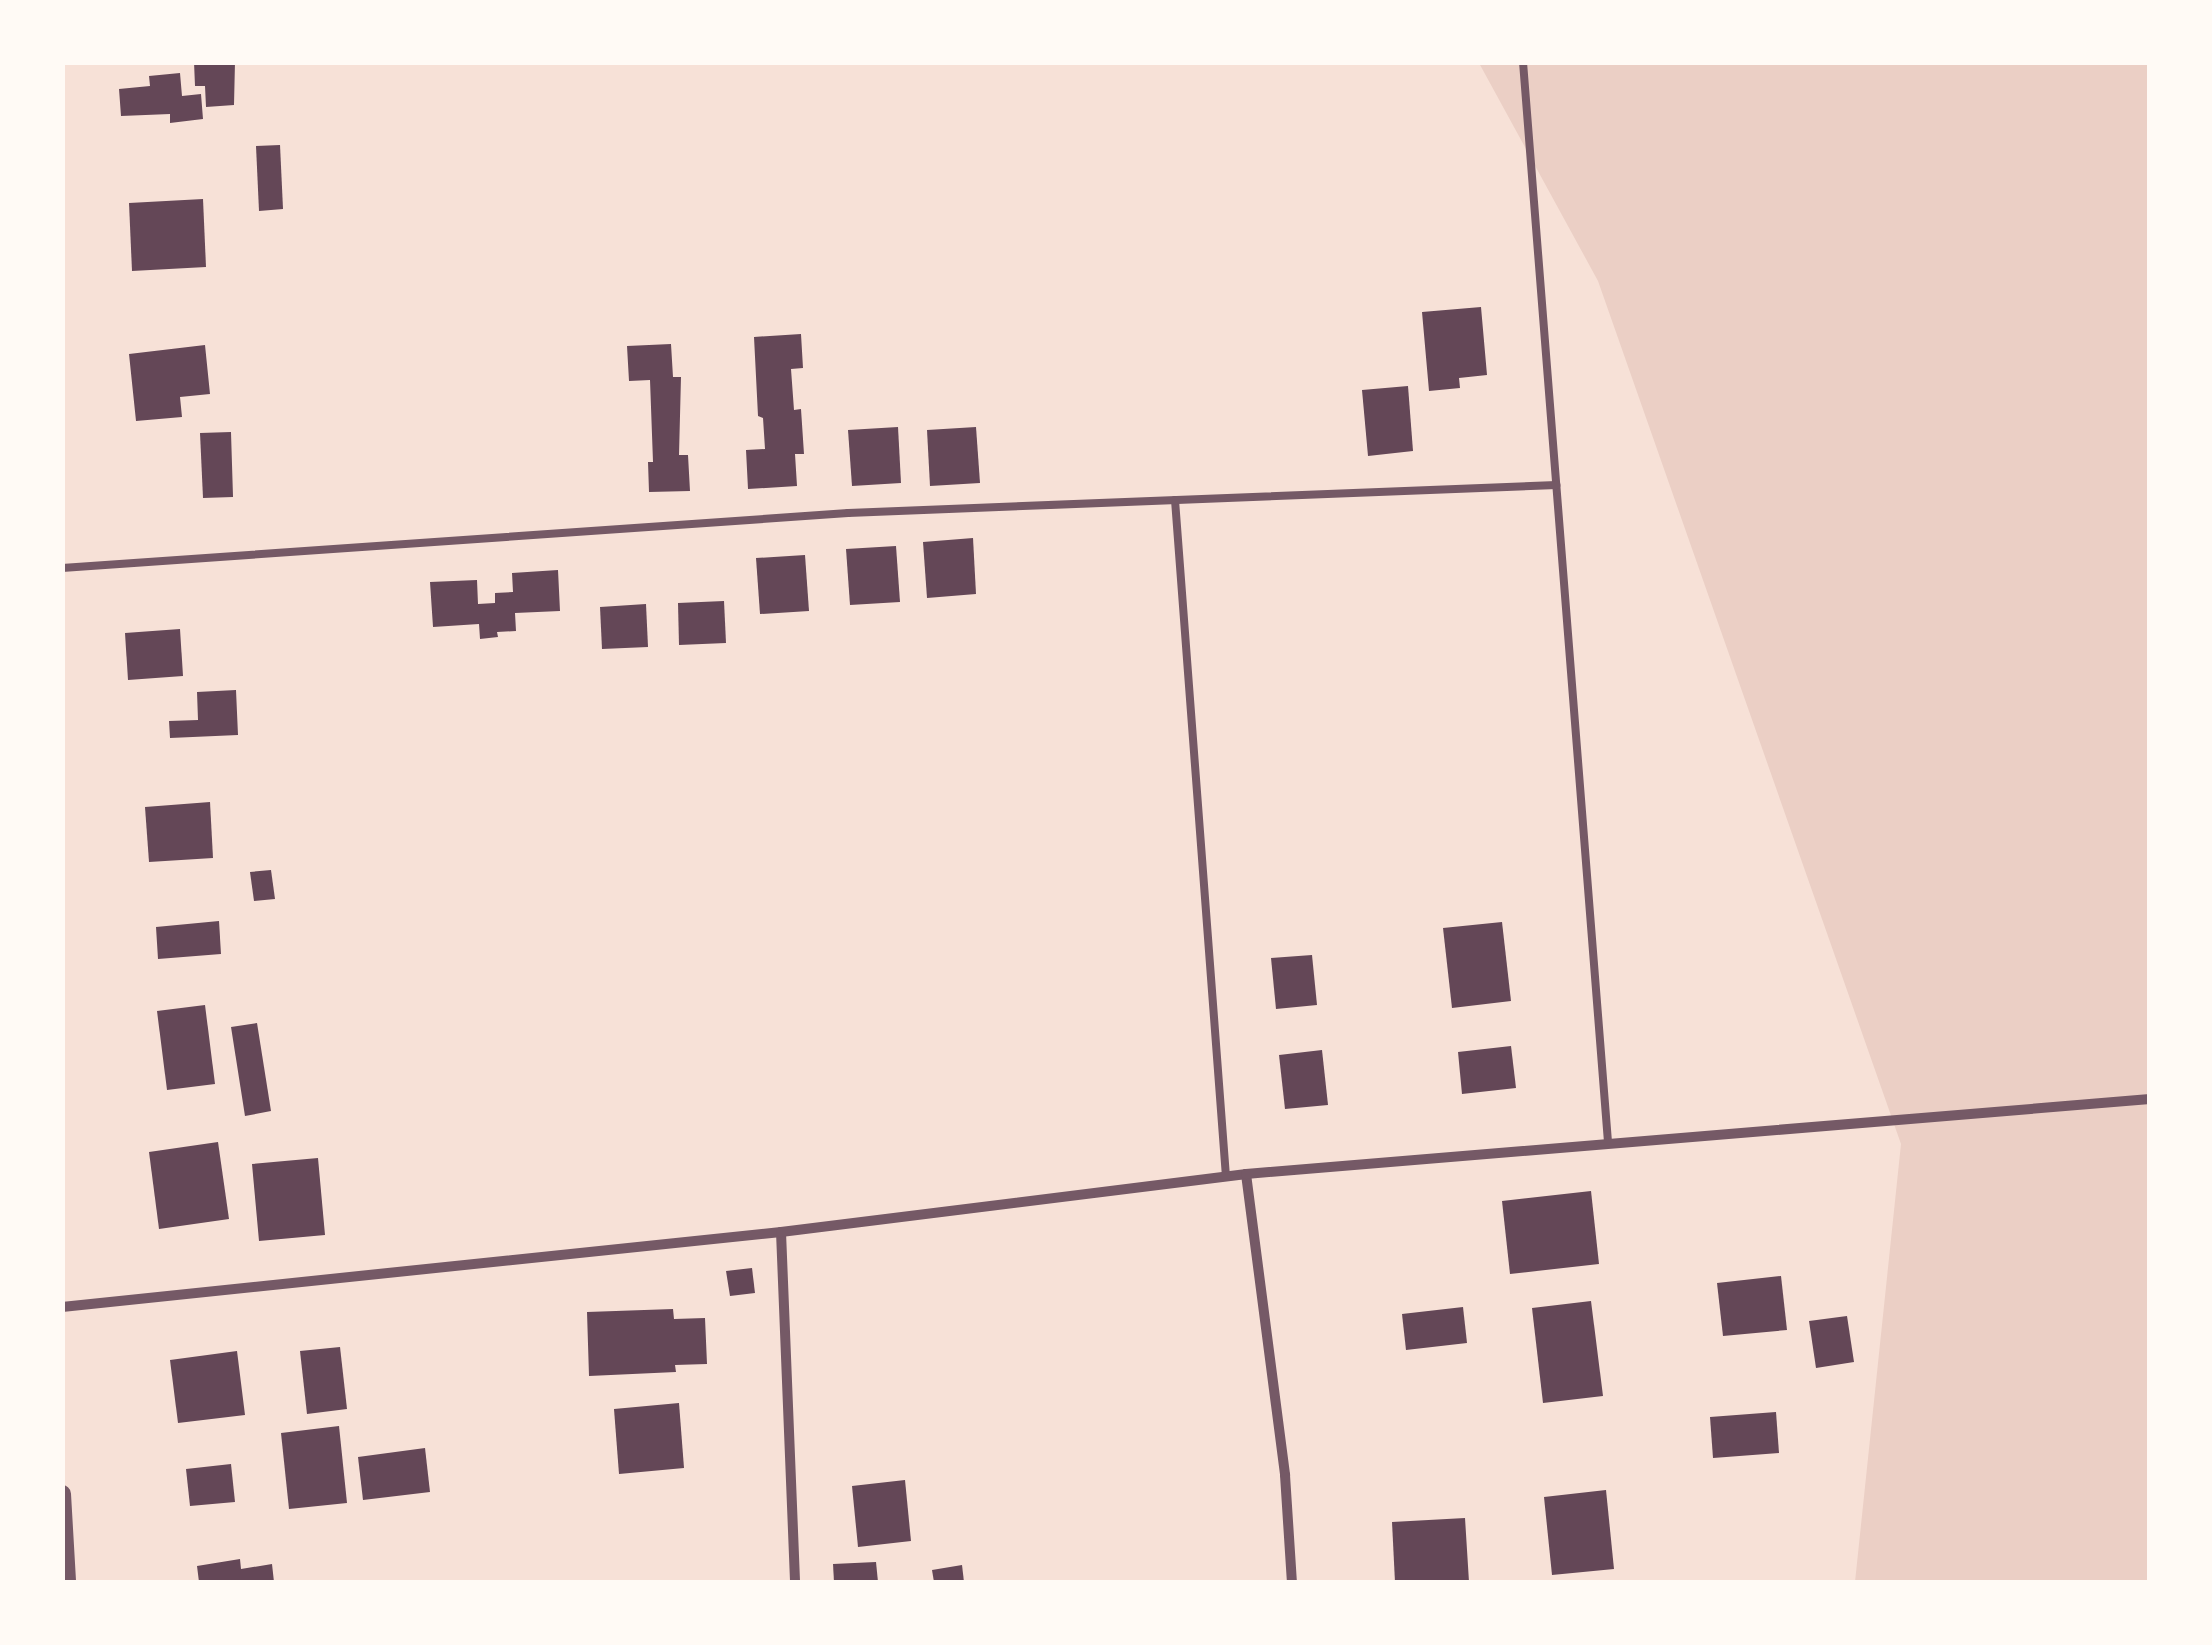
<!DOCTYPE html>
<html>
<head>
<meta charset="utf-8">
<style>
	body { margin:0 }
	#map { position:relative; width:2212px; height:1645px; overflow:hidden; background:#f7e1d7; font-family:"Fira Sans",sans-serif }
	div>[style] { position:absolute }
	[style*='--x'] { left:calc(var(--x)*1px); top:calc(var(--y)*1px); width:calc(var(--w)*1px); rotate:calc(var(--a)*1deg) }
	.green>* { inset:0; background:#ebcfc5 }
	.building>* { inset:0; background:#644757 }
	.service>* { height:8px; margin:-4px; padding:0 4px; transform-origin:4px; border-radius:4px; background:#755966 }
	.minor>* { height:10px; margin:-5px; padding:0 5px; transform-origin:5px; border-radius:5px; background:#755966 }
	.tertiary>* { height:18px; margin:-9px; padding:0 9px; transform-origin:9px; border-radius:9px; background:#755966 }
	span { translate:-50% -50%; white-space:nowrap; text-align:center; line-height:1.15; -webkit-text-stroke:8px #fffaf5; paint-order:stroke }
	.frame { position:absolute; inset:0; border:65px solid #fffaf5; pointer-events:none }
</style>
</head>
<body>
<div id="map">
	<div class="green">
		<i style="clip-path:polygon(1479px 63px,2149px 63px,2149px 1582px,1855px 1582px,1901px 1144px,1598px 281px)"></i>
	</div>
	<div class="building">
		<i style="clip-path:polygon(194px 62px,235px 62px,234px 105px,206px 107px,205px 86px,195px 86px)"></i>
		<i style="clip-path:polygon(180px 73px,182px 96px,201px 94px,203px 119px,170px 123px,170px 114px,121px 116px,119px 89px,150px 86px,149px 76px)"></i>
		<i style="clip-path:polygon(280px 145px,283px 209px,259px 211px,256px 146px)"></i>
		<i style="clip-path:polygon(203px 199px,206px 267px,132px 271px,129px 203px)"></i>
		<i style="clip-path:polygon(1481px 307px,1487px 375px,1459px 378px,1460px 388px,1429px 391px,1422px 312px)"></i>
		<i style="clip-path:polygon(801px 334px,803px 368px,791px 369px,794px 410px,801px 409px,804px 454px,795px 454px,797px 486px,748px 489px,746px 450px,765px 449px,763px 418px,758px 416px,754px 337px)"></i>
		<i style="clip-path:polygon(671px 344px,673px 377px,681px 377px,679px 455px,688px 455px,690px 491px,649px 492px,648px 462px,653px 462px,650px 380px,629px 381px,627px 346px)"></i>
		<i style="clip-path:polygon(205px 345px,210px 394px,180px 397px,182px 417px,136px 421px,129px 354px)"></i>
		<i style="clip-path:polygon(1408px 386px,1413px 451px,1368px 456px,1362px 390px)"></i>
		<i style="clip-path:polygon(898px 427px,901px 483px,852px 486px,848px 430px)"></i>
		<i style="clip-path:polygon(976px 427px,980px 483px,930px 486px,927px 430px)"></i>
		<i style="clip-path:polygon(231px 432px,233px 497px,203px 498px,200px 433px)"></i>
		<i style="clip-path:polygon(973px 538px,976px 594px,927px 598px,923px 542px)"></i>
		<i style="clip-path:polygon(896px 546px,900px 602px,850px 605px,846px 549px)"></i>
		<i style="clip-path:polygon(805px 555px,809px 611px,760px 614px,756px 558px)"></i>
		<i style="clip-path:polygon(558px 570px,560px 611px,515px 613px,516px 631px,497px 632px,498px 637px,480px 639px,479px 624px,433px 627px,430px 582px,477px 580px,478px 604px,495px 603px,495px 593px,513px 592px,512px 573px)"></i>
		<i style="clip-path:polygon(724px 601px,726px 643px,679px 645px,678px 603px)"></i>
		<i style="clip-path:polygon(646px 604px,648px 647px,602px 649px,600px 607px)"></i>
		<i style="clip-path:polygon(180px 629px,183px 676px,128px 680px,125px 633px)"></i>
		<i style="clip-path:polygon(236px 690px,238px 735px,170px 738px,169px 721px,198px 720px,197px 692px)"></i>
		<i style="clip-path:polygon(210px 802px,213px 858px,149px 862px,145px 807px)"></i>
		<i style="clip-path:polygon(271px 870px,275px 899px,254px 901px,250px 872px)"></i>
		<i style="clip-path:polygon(219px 921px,221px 954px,158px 959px,156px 927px)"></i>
		<i style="clip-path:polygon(1502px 922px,1511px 1001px,1452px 1008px,1443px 928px)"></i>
		<i style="clip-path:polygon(1312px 955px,1317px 1005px,1276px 1009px,1271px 958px)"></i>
		<i style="clip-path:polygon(205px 1005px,215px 1084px,167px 1090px,157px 1011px)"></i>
		<i style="clip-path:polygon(257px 1023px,271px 1111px,245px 1116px,231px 1027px)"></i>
		<i style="clip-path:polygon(1511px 1046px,1516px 1088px,1462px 1094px,1458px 1052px)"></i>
		<i style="clip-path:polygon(1322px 1050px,1328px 1105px,1285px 1109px,1279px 1055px)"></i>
		<i style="clip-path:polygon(218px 1142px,229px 1219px,159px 1229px,149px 1152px)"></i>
		<i style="clip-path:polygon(318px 1158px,325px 1235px,259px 1241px,252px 1164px)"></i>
		<i style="clip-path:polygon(1591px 1191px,1599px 1264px,1510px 1274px,1502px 1201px)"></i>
		<i style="clip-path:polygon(752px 1268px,755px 1293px,730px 1296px,726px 1271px)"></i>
		<i style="clip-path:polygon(1781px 1276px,1787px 1330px,1723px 1336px,1717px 1283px)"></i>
		<i style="clip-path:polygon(1591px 1301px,1603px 1396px,1543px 1403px,1532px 1308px)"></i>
		<i style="clip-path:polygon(1463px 1307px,1467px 1343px,1406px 1350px,1402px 1314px)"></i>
		<i style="clip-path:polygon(673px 1309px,674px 1319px,705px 1318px,707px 1364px,675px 1365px,676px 1372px,589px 1376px,587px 1312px)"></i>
		<i style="clip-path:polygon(1847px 1316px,1854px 1362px,1816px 1368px,1809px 1321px)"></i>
		<i style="clip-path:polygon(340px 1347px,347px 1409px,307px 1414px,300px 1351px)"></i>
		<i style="clip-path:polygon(237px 1351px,245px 1415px,178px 1423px,170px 1360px)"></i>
		<i style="clip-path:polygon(679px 1403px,684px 1468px,619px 1474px,614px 1409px)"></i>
		<i style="clip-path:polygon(1776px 1412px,1779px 1453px,1713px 1458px,1710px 1417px)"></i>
		<i style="clip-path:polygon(339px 1426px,347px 1503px,289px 1509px,281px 1433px)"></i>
		<i style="clip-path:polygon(425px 1448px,430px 1492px,363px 1500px,358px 1457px)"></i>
		<i style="clip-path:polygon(231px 1464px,235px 1502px,190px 1506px,186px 1469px)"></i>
		<i style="clip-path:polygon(905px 1480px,911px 1541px,858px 1547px,852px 1486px)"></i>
		<i style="clip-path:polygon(1606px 1490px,1614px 1569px,1552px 1575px,1544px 1497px)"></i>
		<i style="clip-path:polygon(1465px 1518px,1469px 1582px,1395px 1582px,1392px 1522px)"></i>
		<i style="clip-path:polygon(240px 1559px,241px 1569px,272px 1564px,274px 1582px,199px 1582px,197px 1566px)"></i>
		<i style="clip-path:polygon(876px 1562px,878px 1582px,834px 1582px,833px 1564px)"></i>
		<i style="clip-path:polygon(962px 1565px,964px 1582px,934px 1582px,932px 1570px)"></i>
	</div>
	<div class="service">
		<i style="--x:1523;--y:62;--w:1083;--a:85.5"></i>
		<i style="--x:1175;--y:500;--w:678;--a:85.69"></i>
		<i style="--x:62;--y:568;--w:788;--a:-4"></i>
		<i style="--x:848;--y:513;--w:709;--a:-2.26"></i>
	</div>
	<div class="minor">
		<i style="--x:1246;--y:1174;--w:304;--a:82.6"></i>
		<i style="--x:1285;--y:1475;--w:107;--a:86.3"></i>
		<i style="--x:781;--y:1232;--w:350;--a:87.7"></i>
		<i style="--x:62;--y:1307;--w:723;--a:-5.96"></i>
		<i style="--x:781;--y:1232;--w:469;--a:-7.1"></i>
		<i style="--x:1246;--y:1174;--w:907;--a:-4.74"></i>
	</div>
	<div class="tertiary">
		<i style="--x:62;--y:1494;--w:88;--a:86.7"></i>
	</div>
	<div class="frame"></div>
</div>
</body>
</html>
